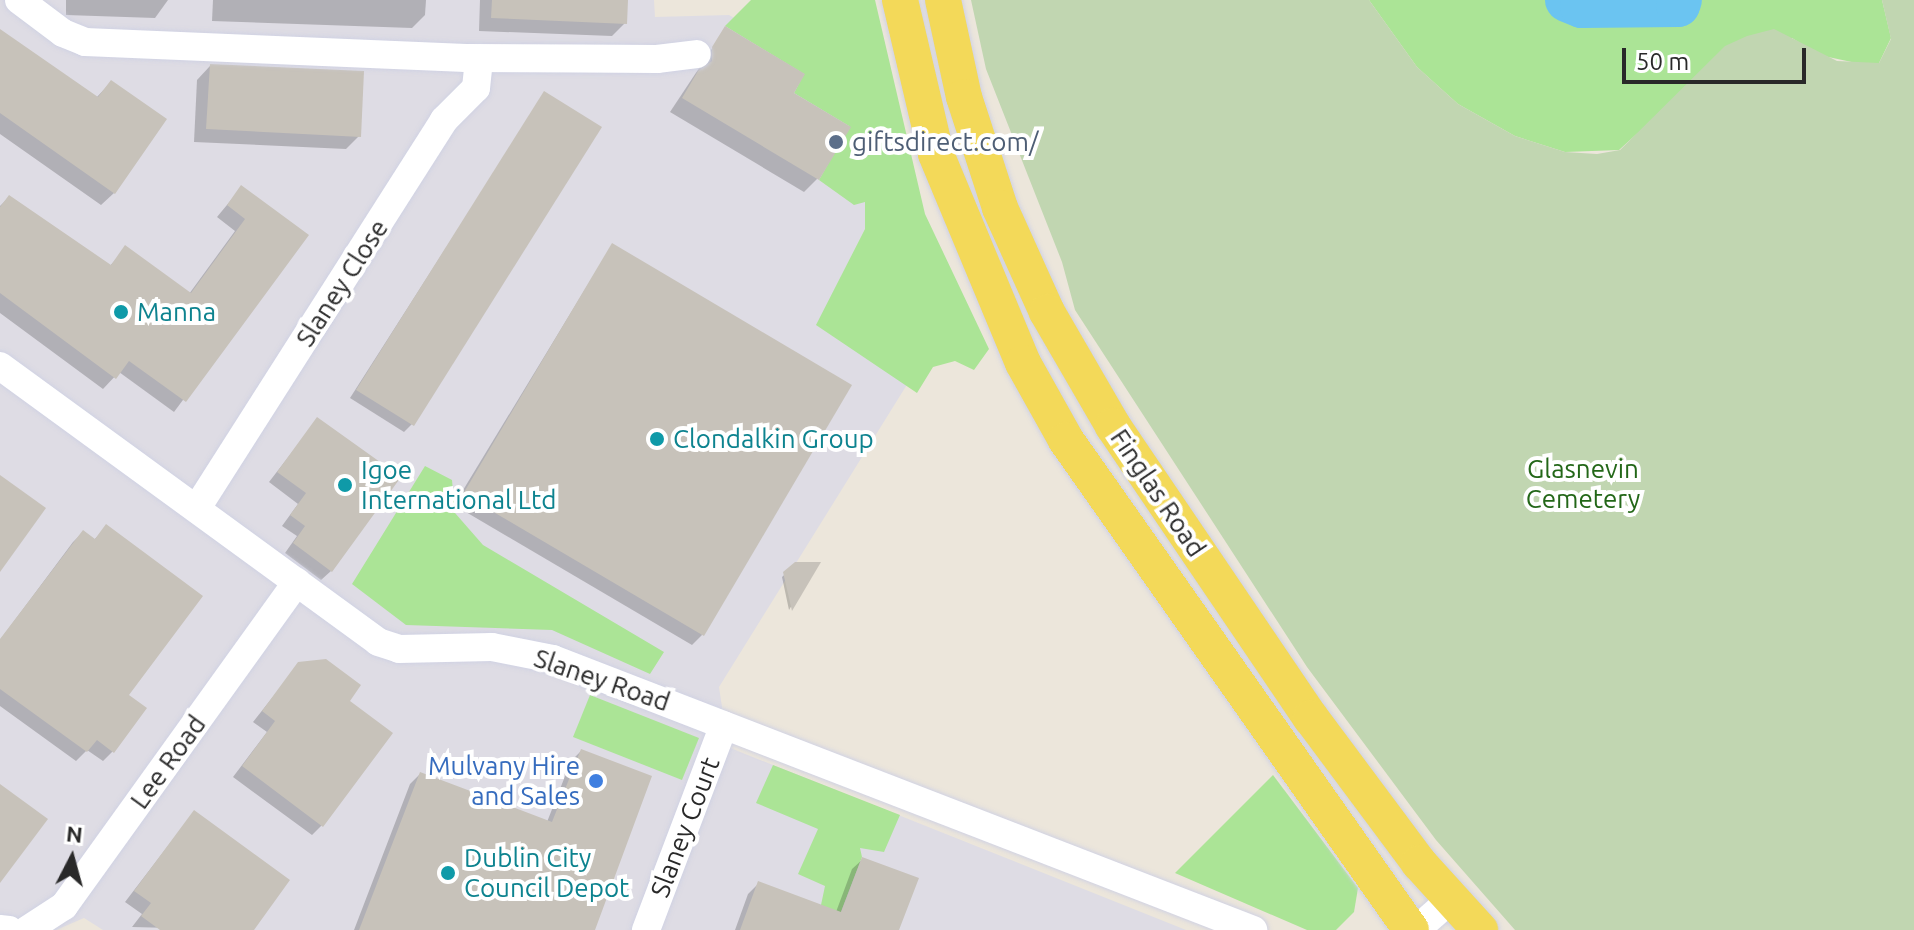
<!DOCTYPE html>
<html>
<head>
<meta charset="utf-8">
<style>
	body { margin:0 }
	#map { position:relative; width:1914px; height:930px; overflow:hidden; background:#ece6db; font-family:Ubuntu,sans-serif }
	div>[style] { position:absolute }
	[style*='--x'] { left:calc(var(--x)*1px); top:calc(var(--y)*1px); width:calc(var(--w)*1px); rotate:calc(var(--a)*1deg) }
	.industrial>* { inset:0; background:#dedce4 }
	.green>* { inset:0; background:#abe496 }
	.cemetery>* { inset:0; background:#c1d6b1 }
	.shadow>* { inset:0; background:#0003 }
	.river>* { height:44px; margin:-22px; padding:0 22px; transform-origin:22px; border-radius:22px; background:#6bc4f1 }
	.building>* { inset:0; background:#c7c2ba }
	.roads { filter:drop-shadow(0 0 2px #d0d2e3) drop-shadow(0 0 2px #d0d2e3) }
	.minor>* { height:28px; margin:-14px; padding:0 14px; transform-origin:14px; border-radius:14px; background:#fff }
	.major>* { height:36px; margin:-18px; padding:0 18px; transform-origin:18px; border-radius:18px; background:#f3d959 }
	.dots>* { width:22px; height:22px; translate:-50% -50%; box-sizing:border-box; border:4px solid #fff; border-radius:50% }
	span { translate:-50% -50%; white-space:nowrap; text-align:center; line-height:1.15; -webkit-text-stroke:8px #fff; paint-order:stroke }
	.service-label { font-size:26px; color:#4e5e75 }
	.left { translate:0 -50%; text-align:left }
	.street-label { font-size:26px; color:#292929 }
	.culture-label { font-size:26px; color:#0d838f }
	.park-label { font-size:26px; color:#236718 }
	.shop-label { font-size:26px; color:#366cbe }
	.right { translate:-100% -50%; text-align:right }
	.north { position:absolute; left:32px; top:818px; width:80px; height:80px; -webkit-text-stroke:6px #fff; paint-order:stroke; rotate:6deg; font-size:22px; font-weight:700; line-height:32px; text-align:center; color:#292929 }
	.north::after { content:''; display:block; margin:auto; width:28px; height:36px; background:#292929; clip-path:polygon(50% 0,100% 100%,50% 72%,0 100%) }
	.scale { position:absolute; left:1622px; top:48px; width:184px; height:36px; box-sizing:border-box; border:4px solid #292929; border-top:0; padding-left:10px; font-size:24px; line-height:28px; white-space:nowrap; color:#292929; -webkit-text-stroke:6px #fff; paint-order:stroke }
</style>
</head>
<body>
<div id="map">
	<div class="industrial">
		<i style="clip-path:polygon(0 0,654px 0,655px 17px,729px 15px,826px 72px,869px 133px,865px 229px,817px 325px,908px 383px,719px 687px,728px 747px,1186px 930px,103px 930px,84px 918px,56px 930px,0 930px)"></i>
	</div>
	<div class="green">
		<i style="clip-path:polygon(751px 0,875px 0,925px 214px,989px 349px,974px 370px,955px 361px,933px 367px,917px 393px,816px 325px,865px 229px,865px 202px,854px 205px,819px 180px,849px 126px,794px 93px,804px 74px,725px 26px)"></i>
		<i style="clip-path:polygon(1369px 0,1882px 0,1891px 38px,1879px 63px,1861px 64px,1819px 55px,1792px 38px,1641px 130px,1619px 150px,1565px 152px,1515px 136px,1458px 104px,1417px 67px)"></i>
		<i style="clip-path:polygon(425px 466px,452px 480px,455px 513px,483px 545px,664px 652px,650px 674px,552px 630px,406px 625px,352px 584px)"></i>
		<i style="clip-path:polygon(590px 695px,699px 738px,682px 780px,573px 737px)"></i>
		<i style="clip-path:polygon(773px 765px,900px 815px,884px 852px,860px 848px,862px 857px,834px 930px,821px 905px,825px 886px,798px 874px,818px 829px,756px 803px)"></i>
		<i style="clip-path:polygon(1273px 775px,1358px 888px,1354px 912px,1336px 930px,1307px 930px,1175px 873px)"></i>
	</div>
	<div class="cemetery">
		<i style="clip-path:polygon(971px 0,1369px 0,1417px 67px,1458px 104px,1515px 136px,1565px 152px,1597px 154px,1620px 150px,1725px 46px,1747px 36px,1774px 29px,1837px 61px,1879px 63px,1891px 39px,1882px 0,1914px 0,1914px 930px,1515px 930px,1436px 840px,1307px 667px,1075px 310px,1062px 262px,986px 69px)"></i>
	</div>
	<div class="shadow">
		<i style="clip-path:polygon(66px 0,168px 0,155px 18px,66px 15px)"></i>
		<i style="clip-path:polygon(213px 0,426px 0,425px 15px,412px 28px,212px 21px)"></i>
		<i style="clip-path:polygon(480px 0,626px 0,625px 23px,612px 36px,479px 31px)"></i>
		<i style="clip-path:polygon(725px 29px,791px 93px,818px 178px,804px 192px,670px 112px)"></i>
		<i style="clip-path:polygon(0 31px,96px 98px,111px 82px,114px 193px,101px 205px,0 134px)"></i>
		<i style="clip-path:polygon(210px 66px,359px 136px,346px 149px,194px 142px,197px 80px)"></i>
		<i style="clip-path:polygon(545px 93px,412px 424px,404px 432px,350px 398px)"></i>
		<i style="clip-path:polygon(241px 188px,306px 235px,174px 412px,119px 372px,103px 389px,0 313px,0 206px,9px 197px,109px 267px,126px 248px,189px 294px,235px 231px,217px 217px)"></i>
		<i style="clip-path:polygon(612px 245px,702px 635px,692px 645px,454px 505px)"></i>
		<i style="clip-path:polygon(317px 420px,331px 571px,321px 580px,285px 553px,297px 536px,282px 526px,298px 504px,269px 482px)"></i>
		<i style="clip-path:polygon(106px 527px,126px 695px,113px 751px,103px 761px,87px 750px,76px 761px,0 706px,0 640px,73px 542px,83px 532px,94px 540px)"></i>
		<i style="clip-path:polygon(796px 564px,817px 564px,789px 610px,782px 577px)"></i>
		<i style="clip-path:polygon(299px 664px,347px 701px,322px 825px,312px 835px,233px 777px,267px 732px,253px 722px)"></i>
		<i style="clip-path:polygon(581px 751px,592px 930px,354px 930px,410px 784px,420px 774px,547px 822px,571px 761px)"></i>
		<i style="clip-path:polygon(194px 812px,251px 930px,132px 927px,142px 914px,125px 902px)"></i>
		<i style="clip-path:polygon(863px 859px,897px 930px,735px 930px,748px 894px,758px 884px,836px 912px,852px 869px)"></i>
	</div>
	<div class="river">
		<i style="--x:1567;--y:0;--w:16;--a:22"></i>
		<i style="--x:1582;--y:6;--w:96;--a:-0.6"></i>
		<i style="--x:1678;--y:5;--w:5;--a:-68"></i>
	</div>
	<div class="building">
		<i style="clip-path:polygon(492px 0,628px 0,627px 24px,491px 18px)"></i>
		<i style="clip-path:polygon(725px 26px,805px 74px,794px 93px,851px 127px,819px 180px,682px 98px,698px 71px,712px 61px,712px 47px)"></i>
		<i style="clip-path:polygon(0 29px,98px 97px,111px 80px,167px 119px,115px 194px,0 113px)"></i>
		<i style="clip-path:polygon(210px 64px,364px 71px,361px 137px,206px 129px)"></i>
		<i style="clip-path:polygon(544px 91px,602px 127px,414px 426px,356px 390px)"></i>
		<i style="clip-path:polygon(241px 185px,309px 235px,186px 402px,129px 361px,116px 379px,0 293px,0 207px,9px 195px,111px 265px,125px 245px,191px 293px,245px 219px,227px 205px)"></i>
		<i style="clip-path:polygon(612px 243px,852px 385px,704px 636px,463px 494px)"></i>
		<i style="clip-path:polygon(317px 417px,401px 477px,332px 572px,293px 543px,305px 526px,290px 515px,306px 493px,277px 472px)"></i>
		<i style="clip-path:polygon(0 475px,46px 508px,0 572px)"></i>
		<i style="clip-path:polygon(106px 524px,203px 596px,129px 695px,147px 708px,114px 753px,97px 740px,87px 752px,0 689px,0 639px,83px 530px,95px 539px)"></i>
		<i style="clip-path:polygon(795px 562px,821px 562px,792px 611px,783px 572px)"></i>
		<i style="clip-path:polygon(326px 659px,361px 685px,350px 701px,393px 733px,323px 827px,242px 766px,275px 721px,262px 711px,298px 662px)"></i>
		<i style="clip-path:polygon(581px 749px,652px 776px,595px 930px,359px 930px,420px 772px,552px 822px)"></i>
		<i style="clip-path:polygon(0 784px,48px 819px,0 883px)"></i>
		<i style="clip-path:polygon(194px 810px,290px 880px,254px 930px,160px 930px,141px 916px,151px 903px,134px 891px)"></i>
		<i style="clip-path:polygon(862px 857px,919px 878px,899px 930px,740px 930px,758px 881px,841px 912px)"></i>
	</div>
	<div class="roads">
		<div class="minor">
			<i style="--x:19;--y:0;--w:55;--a:36.9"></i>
			<i style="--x:63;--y:33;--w:24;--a:22"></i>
			<i style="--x:85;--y:42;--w:381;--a:2.4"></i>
			<i style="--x:466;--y:58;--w:191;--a:0.3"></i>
			<i style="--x:657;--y:59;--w:40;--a:-7.1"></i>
			<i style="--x:0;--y:366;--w:468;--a:36.1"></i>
			<i style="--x:378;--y:642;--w:22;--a:18"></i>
			<i style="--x:399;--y:649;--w:93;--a:-1.2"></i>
			<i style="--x:492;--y:647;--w:62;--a:11.1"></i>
			<i style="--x:553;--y:659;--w:751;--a:21.16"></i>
			<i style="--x:197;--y:508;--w:460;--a:-57.5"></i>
			<i style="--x:444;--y:120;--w:45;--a:-45"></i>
			<i style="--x:476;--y:88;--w:30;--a:-84"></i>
			<i style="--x:0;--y:929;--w:9;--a:6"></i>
			<i style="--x:27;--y:930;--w:44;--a:-33"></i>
			<i style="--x:64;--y:906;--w:399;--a:-54.3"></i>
			<i style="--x:646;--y:930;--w:219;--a:-69.2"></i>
			<i style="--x:1416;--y:930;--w:45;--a:-41.4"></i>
		</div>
		<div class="major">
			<i style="--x:900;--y:0;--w:158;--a:76.8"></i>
			<i style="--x:936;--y:154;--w:226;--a:67.4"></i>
			<i style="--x:1023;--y:363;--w:88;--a:60.8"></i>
			<i style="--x:1066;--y:440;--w:599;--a:54.85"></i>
			<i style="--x:943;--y:0;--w:99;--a:77.8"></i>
			<i style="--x:964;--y:97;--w:117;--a:72"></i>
			<i style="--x:1000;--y:208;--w:114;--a:65.7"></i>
			<i style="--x:1047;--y:312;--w:132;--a:59.9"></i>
			<i style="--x:1113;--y:426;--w:353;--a:55.9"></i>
			<i style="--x:1311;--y:718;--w:181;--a:53.3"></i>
			<i style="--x:1419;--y:863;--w:91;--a:47.7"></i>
		</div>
	</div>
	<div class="dots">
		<i style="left:836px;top:142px;background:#5c6f8a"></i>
		<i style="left:121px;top:312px;background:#0f9aa8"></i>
		<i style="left:657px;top:439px;background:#0f9aa8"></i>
		<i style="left:345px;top:485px;background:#0f9aa8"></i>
		<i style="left:596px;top:781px;background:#3f7fe0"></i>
		<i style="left:448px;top:873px;background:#0f9aa8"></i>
	</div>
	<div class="service-label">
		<span class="left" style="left:852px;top:142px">giftsdirect.com/</span>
	</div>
	<div class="street-label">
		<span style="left:342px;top:283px;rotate:-57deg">Slaney Close</span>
		<span style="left:1158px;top:493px;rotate:56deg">Finglas Road</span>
		<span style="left:602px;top:680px;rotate:19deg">Slaney Road</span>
		<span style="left:168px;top:762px;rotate:-54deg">Lee Road</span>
		<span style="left:685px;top:827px;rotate:-69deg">Slaney Court</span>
	</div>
	<div class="culture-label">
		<span class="left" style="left:137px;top:312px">Manna</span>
		<span class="left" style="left:673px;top:439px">Clondalkin Group</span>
		<span class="left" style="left:361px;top:485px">Igoe<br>International Ltd</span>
		<span class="left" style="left:464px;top:873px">Dublin City<br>Council Depot</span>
	</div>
	<div class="park-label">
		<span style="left:1583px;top:484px">Glasnevin<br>Cemetery</span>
	</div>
	<div class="shop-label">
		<span class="right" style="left:580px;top:781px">Mulvany Hire<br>and Sales</span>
	</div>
	<div class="north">N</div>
	<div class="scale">50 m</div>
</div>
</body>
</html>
